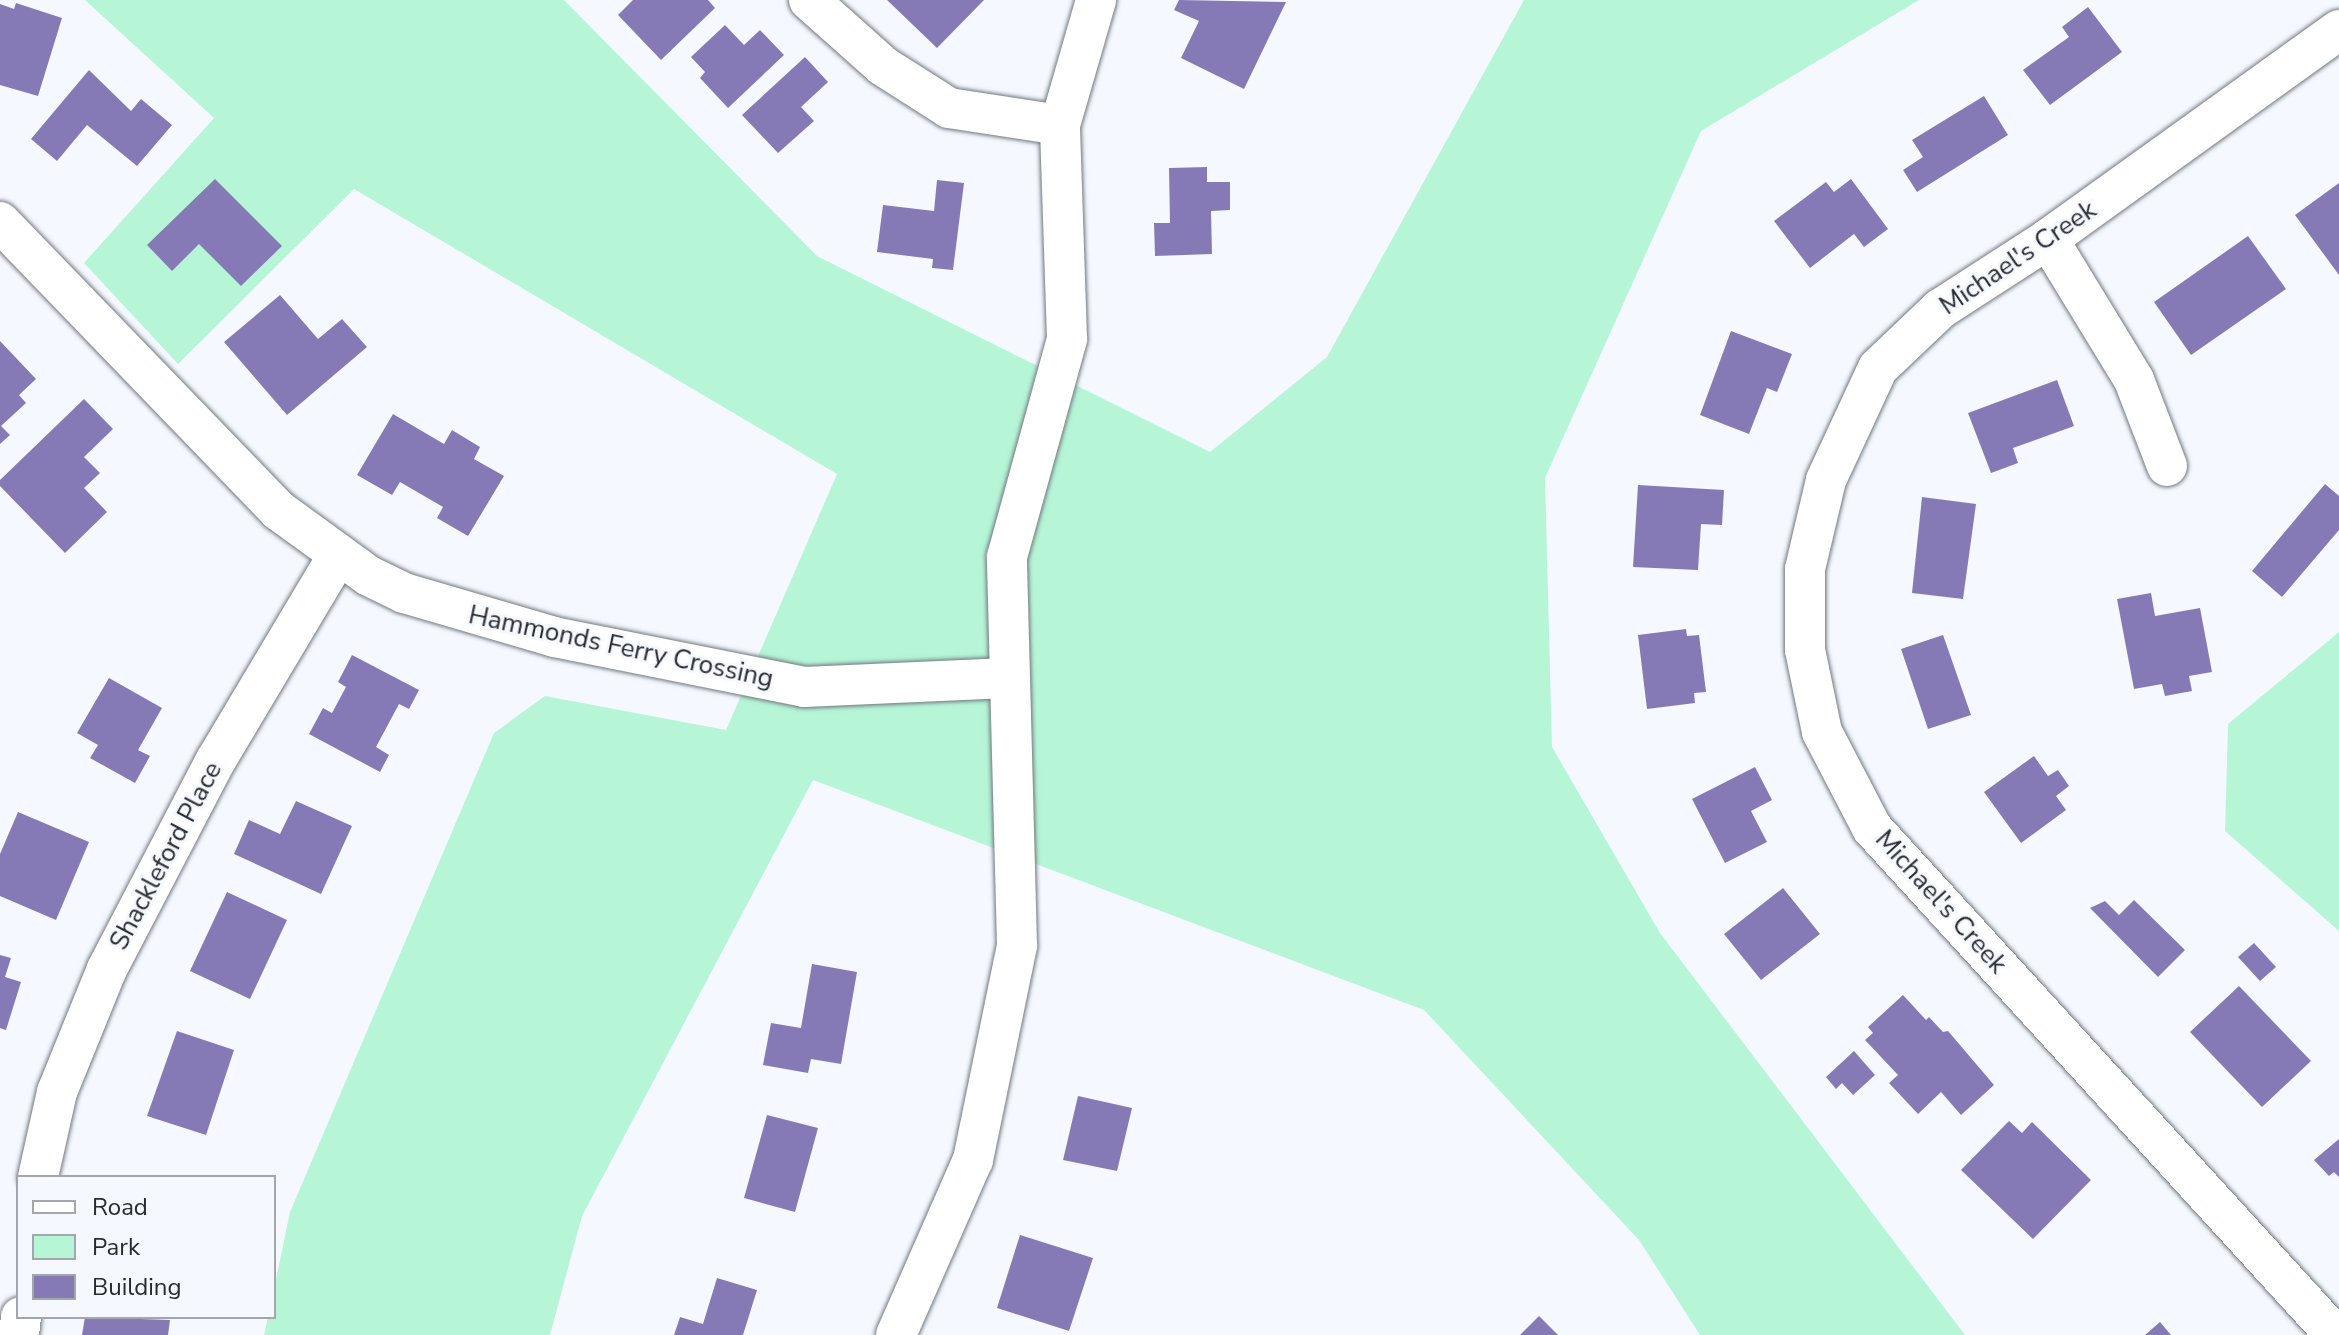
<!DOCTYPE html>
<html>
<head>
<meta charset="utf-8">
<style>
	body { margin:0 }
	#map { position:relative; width:2339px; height:1335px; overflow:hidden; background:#f5f9ff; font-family:"Nunito Sans",sans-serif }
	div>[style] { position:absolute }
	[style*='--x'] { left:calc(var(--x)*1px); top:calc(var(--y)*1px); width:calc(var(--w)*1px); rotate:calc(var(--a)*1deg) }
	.green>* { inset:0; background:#b6f6d7 }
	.building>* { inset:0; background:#867ab6 }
	.roads { filter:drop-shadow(0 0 2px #727880) drop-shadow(0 0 2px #727880) }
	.minor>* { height:40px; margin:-20px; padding:0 20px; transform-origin:20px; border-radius:20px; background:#fff }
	span { translate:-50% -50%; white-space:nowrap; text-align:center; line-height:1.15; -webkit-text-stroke:6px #f5f9ff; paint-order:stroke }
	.street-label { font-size:26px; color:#282b2e }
	.legend { position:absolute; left:16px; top:1175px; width:260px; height:144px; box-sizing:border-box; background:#f5f9ff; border:2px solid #a3a7ab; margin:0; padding:10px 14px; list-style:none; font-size:24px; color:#282b2e }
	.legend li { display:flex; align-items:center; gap:16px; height:40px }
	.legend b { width:40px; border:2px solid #a3a7ab }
</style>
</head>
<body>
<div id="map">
	<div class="green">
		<i style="clip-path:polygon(85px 0,564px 0,817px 256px,1210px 452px,1327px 357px,1524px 0,1919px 0,1701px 131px,1545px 478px,1552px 747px,1660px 933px,1965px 1335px,1700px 1335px,1639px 1240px,1424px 1010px,813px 780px,582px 1216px,550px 1335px,264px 1335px,268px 1317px,274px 1317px,274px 1289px,290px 1212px,494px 733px,545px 696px,726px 730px,837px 474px,354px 189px,178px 364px,84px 263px,214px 118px)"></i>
		<i style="clip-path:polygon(2339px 632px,2339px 931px,2225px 831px,2228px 724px)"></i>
	</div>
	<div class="building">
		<i style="clip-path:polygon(633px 0,708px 0,715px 8px,661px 60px,618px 15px)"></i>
		<i style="clip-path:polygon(887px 0,984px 0,937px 48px)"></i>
		<i style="clip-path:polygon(1179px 0,1286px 2px,1244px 89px,1181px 58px,1199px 21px,1174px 10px)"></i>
		<i style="clip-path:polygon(16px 3px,62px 18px,38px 96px,0 85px,0 4px,14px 9px)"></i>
		<i style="clip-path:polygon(2088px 7px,2122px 52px,2050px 105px,2023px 70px,2069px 37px,2062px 27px)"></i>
		<i style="clip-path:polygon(725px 25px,744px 45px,760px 30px,784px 55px,728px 108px,700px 78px,705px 72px,691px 57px)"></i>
		<i style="clip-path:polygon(805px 57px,828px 82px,801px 107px,814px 121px,778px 153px,742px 115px)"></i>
		<i style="clip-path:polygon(89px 70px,131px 111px,141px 99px,172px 125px,137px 166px,87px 125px,57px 161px,31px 139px)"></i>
		<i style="clip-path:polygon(1984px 96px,2008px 135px,1917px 192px,1903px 170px,1923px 157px,1912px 140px)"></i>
		<i style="clip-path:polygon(1207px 167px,1207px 182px,1230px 182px,1230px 210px,1211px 211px,1212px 254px,1155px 256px,1154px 223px,1170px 223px,1169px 168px)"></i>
		<i style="clip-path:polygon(215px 179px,282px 246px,241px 286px,199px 244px,172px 271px,147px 245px)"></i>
		<i style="clip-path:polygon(1851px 179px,1888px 229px,1864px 247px,1854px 234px,1810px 268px,1774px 221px,1826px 182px,1834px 192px)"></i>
		<i style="clip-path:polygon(937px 180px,964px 183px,953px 270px,932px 268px,933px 259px,877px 252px,883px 205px,934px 211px)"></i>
		<i style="clip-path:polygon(2339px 183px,2339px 275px,2295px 215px)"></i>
		<i style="clip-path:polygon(2248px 236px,2286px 289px,2191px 355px,2154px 302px)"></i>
		<i style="clip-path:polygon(280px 295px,318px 339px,342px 319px,367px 347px,287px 415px,224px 342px)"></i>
		<i style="clip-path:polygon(1731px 331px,1792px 354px,1777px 392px,1767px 388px,1749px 434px,1700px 415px)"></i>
		<i style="clip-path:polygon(0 341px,36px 379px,19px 395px,26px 403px,1px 426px,10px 435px,0 444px)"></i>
		<i style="clip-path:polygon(2057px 380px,2074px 426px,2013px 448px,2018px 463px,1991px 473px,1968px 413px)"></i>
		<i style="clip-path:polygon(84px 399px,113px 429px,84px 457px,100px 473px,84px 488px,107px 512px,65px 553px,0 486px,0 480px)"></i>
		<i style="clip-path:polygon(393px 414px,444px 444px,452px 430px,480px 447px,474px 459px,504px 476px,468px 536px,437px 518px,443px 507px,400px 482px,392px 495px,357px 475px)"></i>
		<i style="clip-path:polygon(2325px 484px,2339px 496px,2339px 530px,2282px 597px,2252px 571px)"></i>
		<i style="clip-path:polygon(1638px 485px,1724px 490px,1722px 525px,1701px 524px,1698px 570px,1633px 567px)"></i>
		<i style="clip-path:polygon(1922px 497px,1976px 504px,1963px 599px,1912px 593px)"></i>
		<i style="clip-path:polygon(2151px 593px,2155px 616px,2200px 608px,2212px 672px,2189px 676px,2192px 691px,2165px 696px,2162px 684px,2134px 689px,2117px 599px)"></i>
		<i style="clip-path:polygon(1686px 629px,1687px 636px,1699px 635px,1706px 692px,1694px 693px,1695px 703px,1647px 709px,1638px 635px)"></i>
		<i style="clip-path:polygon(1943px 635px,1971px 715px,1928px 729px,1901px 649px)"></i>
		<i style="clip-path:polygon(352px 655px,419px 690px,409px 709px,399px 704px,376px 747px,389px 755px,380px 772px,309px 734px,323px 708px,332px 713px,346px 687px,338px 682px)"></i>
		<i style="clip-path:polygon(109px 678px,162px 708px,138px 750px,150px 756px,135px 783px,90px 758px,98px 745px,77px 733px)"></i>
		<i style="clip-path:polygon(2034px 756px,2048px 776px,2058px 770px,2069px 786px,2056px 796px,2066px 810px,2021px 843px,1984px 792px)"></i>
		<i style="clip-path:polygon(1755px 767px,1772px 800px,1751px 811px,1767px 842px,1725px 863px,1692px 799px)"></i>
		<i style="clip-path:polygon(296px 801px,352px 826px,321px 894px,234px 854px,249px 820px,280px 834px)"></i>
		<i style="clip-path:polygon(18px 812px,89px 842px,56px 920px,0 896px,0 854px)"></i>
		<i style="clip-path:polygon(1783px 888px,1820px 934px,1761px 980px,1724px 934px)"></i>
		<i style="clip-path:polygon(227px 892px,287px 920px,250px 999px,190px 971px)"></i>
		<i style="clip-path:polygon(2134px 900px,2185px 950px,2158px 977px,2090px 908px,2105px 901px,2119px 915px)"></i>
		<i style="clip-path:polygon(2254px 943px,2276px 967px,2260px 981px,2238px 957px)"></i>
		<i style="clip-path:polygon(0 955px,11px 958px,5px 977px,21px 982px,6px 1030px,0 1028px)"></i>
		<i style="clip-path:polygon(812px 964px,857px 972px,841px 1064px,811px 1059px,808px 1073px,763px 1065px,771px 1023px,801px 1028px)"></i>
		<i style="clip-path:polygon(2239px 986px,2311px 1061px,2262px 1107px,2190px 1032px)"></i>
		<i style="clip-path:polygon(1903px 995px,1926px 1020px,1929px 1017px,1943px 1032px,1948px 1031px,1994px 1085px,1961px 1115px,1941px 1092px,1918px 1114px,1889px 1083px,1898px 1075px,1865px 1040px,1873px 1033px,1868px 1027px)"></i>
		<i style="clip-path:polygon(177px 1031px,234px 1050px,206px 1135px,147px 1116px)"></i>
		<i style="clip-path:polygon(1854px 1051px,1875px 1075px,1853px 1095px,1842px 1083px,1836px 1089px,1826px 1077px)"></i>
		<i style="clip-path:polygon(1078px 1096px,1132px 1108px,1117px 1171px,1063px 1160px)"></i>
		<i style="clip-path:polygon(767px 1115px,818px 1128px,795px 1212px,744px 1198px)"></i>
		<i style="clip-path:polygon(2009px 1121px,2022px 1133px,2032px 1122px,2091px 1180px,2033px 1239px,1961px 1170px)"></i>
		<i style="clip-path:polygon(2339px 1139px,2339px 1177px,2334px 1172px,2329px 1176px,2314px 1160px)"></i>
		<i style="clip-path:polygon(1020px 1235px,1093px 1258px,1069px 1331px,997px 1308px)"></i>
		<i style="clip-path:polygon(717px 1278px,757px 1290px,743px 1335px,674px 1335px,680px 1317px,703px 1324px)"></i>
		<i style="clip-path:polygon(1539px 1316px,1558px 1335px,1520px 1335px)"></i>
		<i style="clip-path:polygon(85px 1317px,170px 1320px,168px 1335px,82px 1335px)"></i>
		<i style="clip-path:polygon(2160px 1322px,2171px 1335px,2145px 1335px)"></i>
	</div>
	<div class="roads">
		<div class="minor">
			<i style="--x:809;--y:0;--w:99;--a:41.7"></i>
			<i style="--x:883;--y:66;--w:78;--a:32.5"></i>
			<i style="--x:949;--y:108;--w:112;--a:8.7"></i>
			<i style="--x:0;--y:222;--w:400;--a:46"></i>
			<i style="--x:278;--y:510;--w:112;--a:36"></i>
			<i style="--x:369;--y:576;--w:39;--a:26"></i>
			<i style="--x:404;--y:593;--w:156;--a:16.3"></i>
			<i style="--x:554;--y:637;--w:255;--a:11.3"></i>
			<i style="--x:804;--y:687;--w:204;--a:-2.5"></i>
			<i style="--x:2048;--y:239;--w:165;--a:58.6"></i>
			<i style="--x:2134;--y:380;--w:92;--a:69"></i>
			<i style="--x:38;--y:1177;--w:87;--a:-77.4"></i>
			<i style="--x:57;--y:1092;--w:133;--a:-67.9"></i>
			<i style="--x:107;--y:969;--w:236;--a:-62.5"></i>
			<i style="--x:216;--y:760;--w:239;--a:-59.2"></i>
			<i style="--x:19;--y:1335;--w:18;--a:-84"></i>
			<i style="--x:896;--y:1335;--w:191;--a:-66.3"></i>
			<i style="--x:973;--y:1160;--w:219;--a:-78.4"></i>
			<i style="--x:1017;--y:945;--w:388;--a:-91.5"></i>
			<i style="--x:1007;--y:557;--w:226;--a:-74.6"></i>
			<i style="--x:1067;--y:339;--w:214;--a:-91.9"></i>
			<i style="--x:1060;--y:125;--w:130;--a:-73.9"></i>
			<i style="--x:2335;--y:1335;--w:687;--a:-132.4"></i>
			<i style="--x:1872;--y:828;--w:108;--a:-117.5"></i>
			<i style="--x:1822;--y:732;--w:84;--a:-101.7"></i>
			<i style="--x:1805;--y:650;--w:81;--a:-90"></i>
			<i style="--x:1805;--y:569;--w:91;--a:-76.7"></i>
			<i style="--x:1826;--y:480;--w:123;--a:-65.1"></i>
			<i style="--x:1878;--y:368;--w:86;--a:-43.6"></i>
			<i style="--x:1940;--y:309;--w:129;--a:-32.9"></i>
			<i style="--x:2048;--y:239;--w:358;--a:-35.7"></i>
		</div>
	</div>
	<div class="street-label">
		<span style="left:2018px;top:258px;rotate:-34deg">Michael's Creek</span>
		<span style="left:621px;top:647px;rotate:12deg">Hammonds Ferry Crossing</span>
		<span style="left:166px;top:856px;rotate:-62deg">Shackleford Place</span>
		<span style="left:1941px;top:902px;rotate:48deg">Michael's Creek</span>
	</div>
	<ul class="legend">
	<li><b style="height:10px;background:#fff"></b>Road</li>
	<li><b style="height:22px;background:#b6f6d7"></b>Park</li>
	<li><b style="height:22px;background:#867ab6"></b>Building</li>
	</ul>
</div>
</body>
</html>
